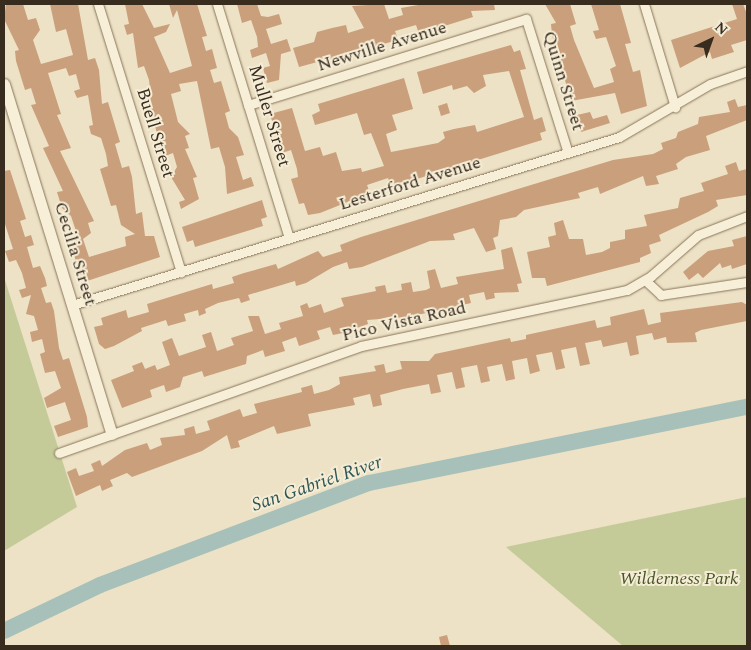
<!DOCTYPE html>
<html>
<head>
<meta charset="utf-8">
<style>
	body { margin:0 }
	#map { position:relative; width:751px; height:650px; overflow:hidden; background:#ede2c5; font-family:Spectral,serif }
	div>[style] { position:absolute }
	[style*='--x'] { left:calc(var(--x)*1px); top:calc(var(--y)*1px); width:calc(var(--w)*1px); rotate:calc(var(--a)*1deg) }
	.green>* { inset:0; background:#c4cb99 }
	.river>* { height:16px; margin:-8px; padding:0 8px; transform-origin:8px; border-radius:8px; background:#a7c1ba }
	.building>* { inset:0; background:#ca9f7c }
	.roads { filter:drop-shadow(0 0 1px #88745c) drop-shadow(0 0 1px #88745c) }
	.street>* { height:9px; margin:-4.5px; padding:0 4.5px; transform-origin:4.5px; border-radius:4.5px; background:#f8efd8 }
	.secondary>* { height:11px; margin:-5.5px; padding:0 5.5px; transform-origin:5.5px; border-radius:5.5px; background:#f8efd8 }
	span { translate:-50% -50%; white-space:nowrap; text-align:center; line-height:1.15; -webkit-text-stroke:4px #f5ecd5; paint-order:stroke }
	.street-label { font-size:18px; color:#382c1f }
	.park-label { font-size:18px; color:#475426; font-style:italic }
	.water-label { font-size:19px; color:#2f5756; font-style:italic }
	.frame { position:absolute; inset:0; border:5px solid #382c1f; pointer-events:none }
	.north { position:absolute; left:686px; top:15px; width:50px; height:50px; -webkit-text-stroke:4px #f5ecd5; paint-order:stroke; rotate:42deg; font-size:14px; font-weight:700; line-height:20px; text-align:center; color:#382c1f }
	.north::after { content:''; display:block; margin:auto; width:18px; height:22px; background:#382c1f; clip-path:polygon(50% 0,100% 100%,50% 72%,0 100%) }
</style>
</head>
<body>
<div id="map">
	<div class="green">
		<i style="clip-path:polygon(4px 277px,77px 507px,4px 551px)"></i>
		<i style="clip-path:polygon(747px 497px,747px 645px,623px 646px,506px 547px)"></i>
	</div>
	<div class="river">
		<i style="--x:4;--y:631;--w:106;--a:-25.6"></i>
		<i style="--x:100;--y:585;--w:288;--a:-20.8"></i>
		<i style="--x:369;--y:483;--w:386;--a:-11.4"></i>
	</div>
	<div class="building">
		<i style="clip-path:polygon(evenodd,6px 4px,23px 4px,28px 20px,36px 18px,40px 30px,33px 40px,41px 64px,73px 55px,66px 29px,56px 32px,50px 4px,78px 4px,88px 60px,95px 58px,99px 70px,102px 104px,108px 102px,120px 142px,115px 144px,122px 168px,129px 166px,132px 177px,136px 214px,142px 212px,145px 236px,154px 236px,160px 257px,87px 281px,85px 274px,78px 275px,71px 236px,77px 234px,71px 216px,62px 208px,57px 192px,63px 191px,43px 148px,49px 146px,31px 105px,36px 104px,31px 88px,25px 90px,16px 61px,15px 51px,19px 50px,4px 19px,6px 4px,66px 68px,69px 76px,76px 74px,80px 89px,74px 91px,77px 98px,88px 95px,93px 125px,89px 126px,91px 134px,101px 138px,106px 154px,108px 166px,100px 169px,111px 206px,116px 205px,121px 225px,135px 234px,125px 237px,126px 246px,89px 257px,83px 239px,91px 233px,88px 223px,94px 221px,60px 151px,71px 148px,57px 115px,61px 114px,48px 73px,66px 68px)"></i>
		<i style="clip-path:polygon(125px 4px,142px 4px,154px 28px,170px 24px,166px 32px,154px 37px,170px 73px,192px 66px,177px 10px,173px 18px,169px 4px,197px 4px,207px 36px,202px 37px,206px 51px,212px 49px,217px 68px,210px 70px,214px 83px,221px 81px,230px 111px,225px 113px,229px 128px,238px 137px,244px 155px,236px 157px,243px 180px,251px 177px,254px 186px,227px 194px,225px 167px,219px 147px,211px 149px,197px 81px,179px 84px,181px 91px,171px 94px,178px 122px,190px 134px,185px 136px,189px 148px,185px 149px,197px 177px,193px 178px,199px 199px,181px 209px,179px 202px,185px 200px,171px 177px,177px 167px,173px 153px,165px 156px,160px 144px,145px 90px,150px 89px,149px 80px,144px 66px,138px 68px,133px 33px,127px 35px,124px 25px,129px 24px)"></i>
		<i style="clip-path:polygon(237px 4px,257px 4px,261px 16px,268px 17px,279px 14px,282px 24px,266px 29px,271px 44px,287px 39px,291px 51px,281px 54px,279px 80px,267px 83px,263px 68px,270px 66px,266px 53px,252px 58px,250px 50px,258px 47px,257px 37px,251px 20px,242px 23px)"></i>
		<i style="clip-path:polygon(384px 4px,389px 19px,403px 15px,401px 8px,424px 4px,494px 4px,495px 10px,471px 11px,473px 17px,419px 34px,416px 25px,395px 31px,398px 40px,299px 67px,293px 48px,314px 42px,317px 32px,332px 28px,346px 25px,348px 33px,364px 28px,352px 6px)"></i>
		<i style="clip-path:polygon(545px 4px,570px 4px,576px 24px,570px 26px,574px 40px,594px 88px,614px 82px,610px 69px,616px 66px,606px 37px,596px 39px,593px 31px,599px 30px,591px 4px,620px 4px,631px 43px,625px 44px,633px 72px,640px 70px,647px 106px,621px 114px,615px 93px,571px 101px,552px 35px,551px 24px,556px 23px)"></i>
		<i style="clip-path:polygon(732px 4px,743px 4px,747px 14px,747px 40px,731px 45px,734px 52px,712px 59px,710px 52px,680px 68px,671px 40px,737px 19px)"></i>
		<i style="clip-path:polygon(511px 45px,514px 52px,520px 50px,526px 69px,520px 70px,534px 120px,542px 117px,546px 131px,540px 133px,542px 140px,391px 187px,388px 178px,367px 185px,370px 193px,320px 213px,308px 215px,304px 203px,299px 204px,291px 179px,298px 177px,297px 169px,291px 150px,282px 153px,270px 114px,292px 108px,305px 151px,320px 147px,323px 156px,336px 152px,342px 171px,361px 168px,362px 172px,384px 166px,371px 133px,364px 135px,357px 113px,315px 125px,312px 115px,320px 111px,318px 104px,404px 78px,413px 109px,392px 115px,397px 130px,386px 134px,391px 152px,438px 143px,445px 138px,443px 132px,454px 129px,475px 125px,477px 132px,524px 117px,509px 71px,483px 75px,486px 86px,474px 93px,467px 86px,453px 90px,452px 85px,423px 94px,417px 72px)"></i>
		<i style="clip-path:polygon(735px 99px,738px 107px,747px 105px,747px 120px,706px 136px,710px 150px,686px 157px,676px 164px,678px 169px,656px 176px,659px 184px,646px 186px,643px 176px,600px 194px,598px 187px,578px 193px,580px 198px,524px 210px,516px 217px,500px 220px,498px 236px,493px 238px,496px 249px,486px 252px,474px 228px,453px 234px,455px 240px,430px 241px,362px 267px,349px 269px,347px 262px,333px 267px,306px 283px,296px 286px,295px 281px,248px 295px,250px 300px,241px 303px,239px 298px,218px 303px,205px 309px,206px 313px,199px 316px,198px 310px,184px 314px,186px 321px,168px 326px,166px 320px,141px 328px,142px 331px,114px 346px,105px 349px,99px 344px,94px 327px,103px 325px,101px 318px,126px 310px,128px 318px,149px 312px,147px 304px,212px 284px,213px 289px,234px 283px,232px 277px,244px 273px,276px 264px,278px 269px,318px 251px,323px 257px,342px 251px,340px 245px,361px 237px,613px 160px,653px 154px,663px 149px,661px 143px,676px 138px,678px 132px,698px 124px,699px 117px,730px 112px,727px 102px)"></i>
		<i style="clip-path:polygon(447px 103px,450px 113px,441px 116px,438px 106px)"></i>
		<i style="clip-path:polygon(590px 112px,593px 119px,607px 115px,610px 123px,581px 132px,577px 115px)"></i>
		<i style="clip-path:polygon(736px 162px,739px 171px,747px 169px,747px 195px,716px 200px,718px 206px,708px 212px,659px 235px,661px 241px,649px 245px,651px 253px,640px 258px,640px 262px,547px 286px,545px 278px,532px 278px,527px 252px,550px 247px,548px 237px,556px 235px,554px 223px,563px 220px,569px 239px,583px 239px,586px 255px,602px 252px,610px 248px,610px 242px,625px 239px,625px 230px,647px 226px,644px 215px,678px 208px,680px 198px,704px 191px,701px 183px,728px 174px,725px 166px)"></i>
		<i style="clip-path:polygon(10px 170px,26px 219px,20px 221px,25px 237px,31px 235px,34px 245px,27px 247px,33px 268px,40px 266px,45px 278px,47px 286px,41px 288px,46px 303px,51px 302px,54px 311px,59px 348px,63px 360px,69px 358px,87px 417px,88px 427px,58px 437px,54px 426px,71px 420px,65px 402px,47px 408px,44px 398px,61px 388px,55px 371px,45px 373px,40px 354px,45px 352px,42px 339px,32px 342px,30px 332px,38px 330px,34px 316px,26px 314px,31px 295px,22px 298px,19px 290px,26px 288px,22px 273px,16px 260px,9px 262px,5px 251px,13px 249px,4px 221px,4px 171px)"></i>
		<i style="clip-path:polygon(262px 200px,267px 217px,261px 219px,263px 226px,195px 247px,193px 240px,187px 242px,182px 227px)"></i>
		<i style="clip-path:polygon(747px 236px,747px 264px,732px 269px,731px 265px,722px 268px,720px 263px,703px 278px,698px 273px,689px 280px,683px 272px,708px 251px,734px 246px,732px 240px)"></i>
		<i style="clip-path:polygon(512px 247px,522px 283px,517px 284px,519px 292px,494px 293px,495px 298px,486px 300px,484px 292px,469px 295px,471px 303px,408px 317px,367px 320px,368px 324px,343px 333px,333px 335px,330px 327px,317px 331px,320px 339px,299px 346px,296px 337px,282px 342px,285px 351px,265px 357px,263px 350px,247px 356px,246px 364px,204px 377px,202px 371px,183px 377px,180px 387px,166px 392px,164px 385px,150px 390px,152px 397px,122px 408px,111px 380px,134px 371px,132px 366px,142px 362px,145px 369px,155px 365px,157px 370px,170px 365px,162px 342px,172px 338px,179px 356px,206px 347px,202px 335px,211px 332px,217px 351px,234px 345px,231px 338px,253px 331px,248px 316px,259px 316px,265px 334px,281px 329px,279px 323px,303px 316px,300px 306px,307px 303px,309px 308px,321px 304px,324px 313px,344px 306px,341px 298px,376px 291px,375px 287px,385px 285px,387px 293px,402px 290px,401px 284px,411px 282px,413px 292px,426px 290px,430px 288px,427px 271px,435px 269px,441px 288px,458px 284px,456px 277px,504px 269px,501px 250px)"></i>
		<i style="clip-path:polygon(742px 302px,747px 305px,747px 321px,701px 330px,695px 333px,697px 342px,667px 343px,666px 337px,654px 340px,652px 333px,636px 336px,639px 354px,630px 356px,627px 342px,603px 347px,601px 340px,585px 343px,590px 364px,580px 366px,576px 347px,561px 350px,565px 368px,556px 370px,552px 352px,536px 355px,540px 371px,530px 374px,527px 358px,512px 361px,515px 379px,506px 381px,502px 364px,487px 367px,490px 381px,481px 383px,477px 365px,461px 368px,465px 387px,456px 389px,452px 372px,437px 375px,441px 392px,431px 394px,429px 384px,403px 389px,380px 395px,382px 405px,373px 407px,370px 394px,353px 398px,355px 405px,308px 414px,311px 426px,277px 434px,274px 426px,238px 441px,240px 447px,231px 449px,227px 435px,202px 451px,132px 477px,127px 473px,110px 480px,113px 486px,102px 491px,100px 485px,76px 496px,67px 472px,76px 468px,79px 476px,94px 471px,91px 464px,100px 460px,102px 466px,125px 450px,147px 443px,150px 450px,162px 445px,160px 438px,185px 435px,184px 429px,194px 426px,196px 434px,210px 430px,207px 421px,240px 409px,243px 417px,257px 413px,254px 404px,302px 392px,301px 388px,312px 385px,314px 394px,329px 390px,340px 384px,339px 377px,376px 371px,374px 366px,384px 364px,386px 373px,402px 369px,400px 361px,429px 361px,435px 354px,510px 338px,511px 342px,526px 339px,526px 335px,595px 320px,597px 328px,611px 325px,610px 317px,644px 309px,648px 325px,661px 322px,660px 313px)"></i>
		<i style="clip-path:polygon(447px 635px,450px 646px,441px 646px,439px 637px)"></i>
	</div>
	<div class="roads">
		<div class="street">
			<i style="--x:98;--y:4;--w:281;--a:72.8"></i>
			<i style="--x:217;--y:4;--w:245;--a:72.9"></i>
			<i style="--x:644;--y:4;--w:108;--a:73.2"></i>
			<i style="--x:248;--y:105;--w:291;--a:-17.2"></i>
			<i style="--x:526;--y:19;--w:140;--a:72.6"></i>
			<i style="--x:645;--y:280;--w:22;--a:43"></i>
			<i style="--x:661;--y:295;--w:87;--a:-8.6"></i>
			<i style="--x:72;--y:305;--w:572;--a:-17.07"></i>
			<i style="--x:619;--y:137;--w:105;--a:-30.2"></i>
			<i style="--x:710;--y:84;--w:39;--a:-19"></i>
			<i style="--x:59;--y:453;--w:320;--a:-19.5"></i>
			<i style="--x:361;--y:346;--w:272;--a:-11.9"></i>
			<i style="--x:627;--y:290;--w:28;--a:-30"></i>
			<i style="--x:651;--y:276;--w:62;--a:-41.1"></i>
			<i style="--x:698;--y:235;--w:53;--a:-21.2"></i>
		</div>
		<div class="secondary">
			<i style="--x:4;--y:84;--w:366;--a:72.9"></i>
		</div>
	</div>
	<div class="street-label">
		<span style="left:382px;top:47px;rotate:-17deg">Newville Avenue</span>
		<span style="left:563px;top:81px;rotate:73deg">Quinn Street</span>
		<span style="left:269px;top:116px;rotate:73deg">Muller Street</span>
		<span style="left:155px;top:133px;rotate:73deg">Buell Street</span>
		<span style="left:410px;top:184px;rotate:-17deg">Lesterford Avenue</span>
		<span style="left:75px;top:254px;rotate:73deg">Cecilia Street</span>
		<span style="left:404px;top:322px;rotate:-13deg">Pico Vista Road</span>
	</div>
	<div class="park-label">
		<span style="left:679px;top:579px">Wilderness Park</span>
	</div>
	<div class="water-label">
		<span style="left:317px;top:484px;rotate:-19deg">San Gabriel River</span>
	</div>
	<div class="frame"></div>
	<div class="north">N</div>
</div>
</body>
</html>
